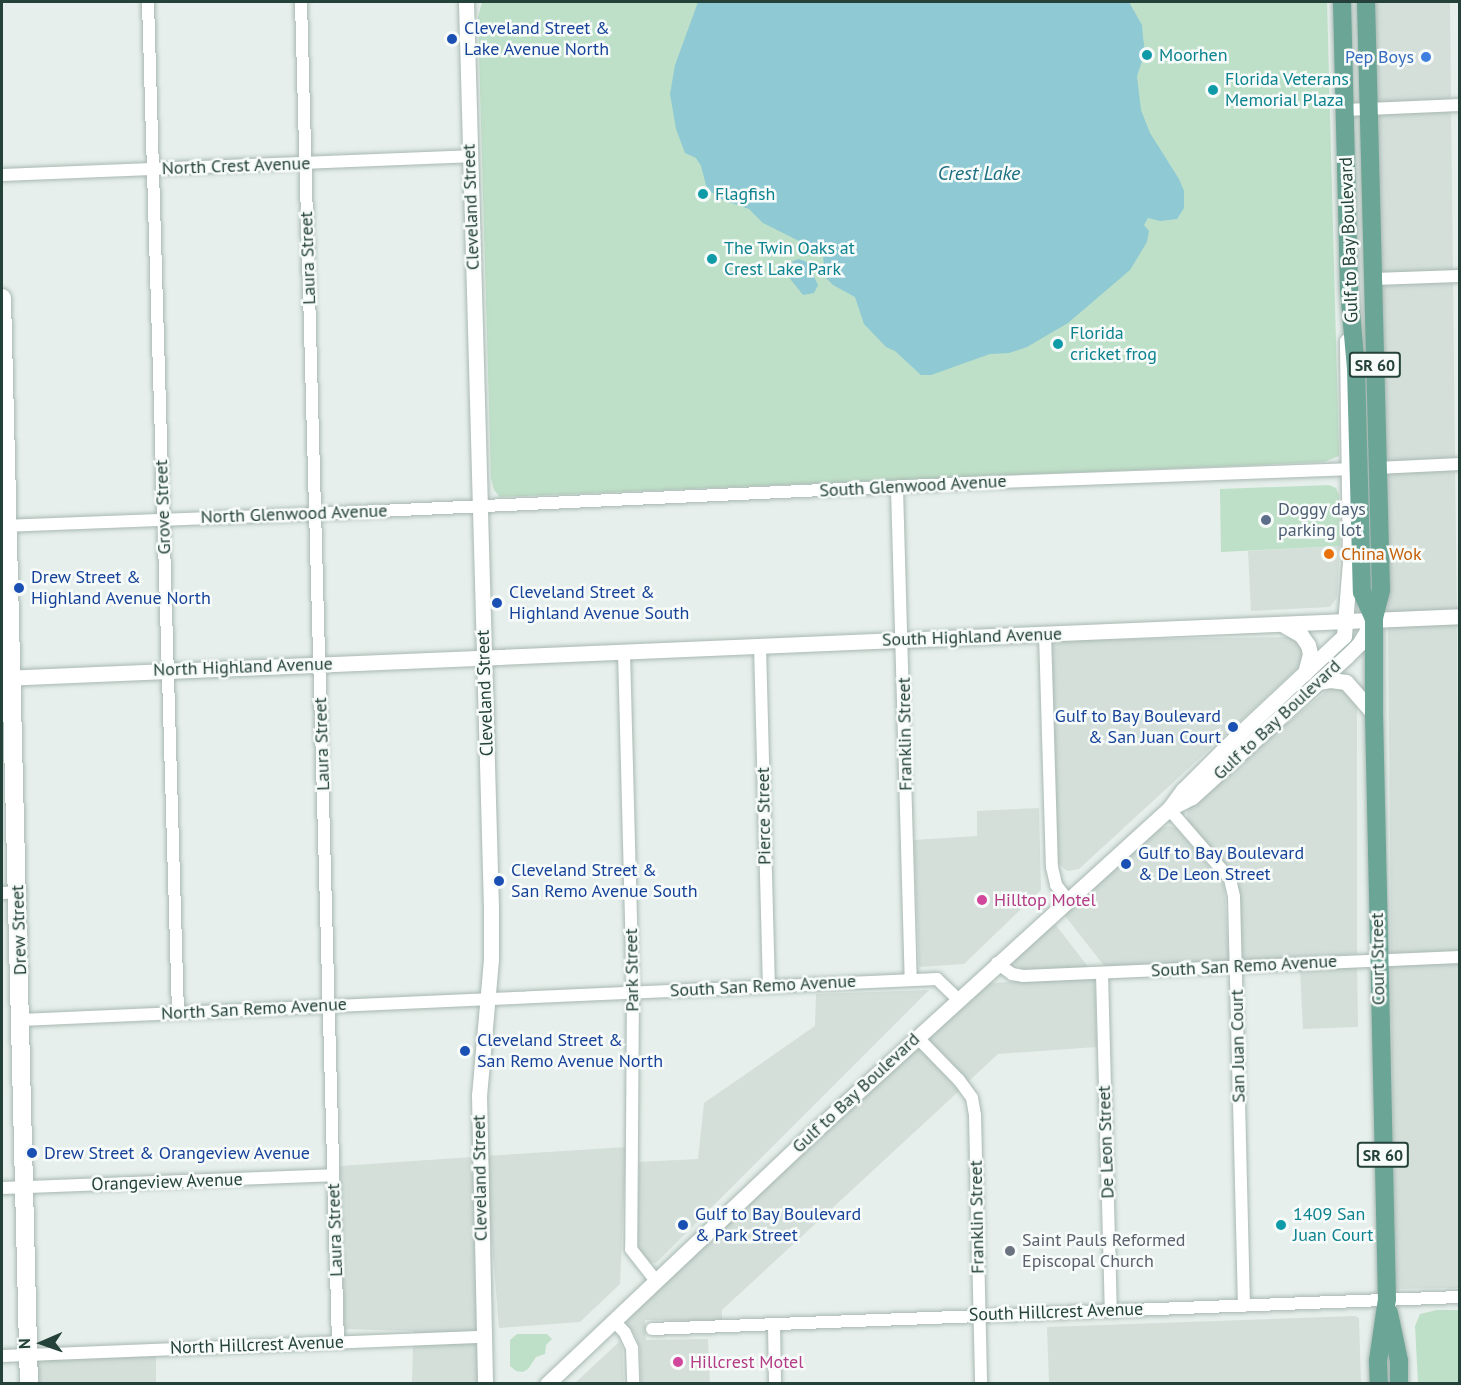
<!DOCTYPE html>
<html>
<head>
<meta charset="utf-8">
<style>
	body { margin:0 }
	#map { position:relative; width:1461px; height:1385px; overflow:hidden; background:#e6efeb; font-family:"PT Sans",sans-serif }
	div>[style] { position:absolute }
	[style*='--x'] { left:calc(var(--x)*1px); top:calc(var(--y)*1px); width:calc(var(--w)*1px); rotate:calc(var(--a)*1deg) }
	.built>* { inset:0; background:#d4dfda }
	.green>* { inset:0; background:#bfe0c8 }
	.water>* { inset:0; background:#8ec9d4 }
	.roads { filter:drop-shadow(0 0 2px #a8b8b2) drop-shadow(0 0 2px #a8b8b2) }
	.minor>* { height:12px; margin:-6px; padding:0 6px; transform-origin:6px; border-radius:6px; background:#fff }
	.tertiary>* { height:15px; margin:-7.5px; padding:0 7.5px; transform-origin:7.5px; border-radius:7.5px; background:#fff }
	.secondary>* { height:18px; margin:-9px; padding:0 9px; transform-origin:9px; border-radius:9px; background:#fff }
	.primary>* { height:18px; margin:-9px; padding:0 9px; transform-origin:9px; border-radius:9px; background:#6aa596 }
	.dots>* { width:16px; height:16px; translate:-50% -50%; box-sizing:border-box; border:3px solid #f7fbf9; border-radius:50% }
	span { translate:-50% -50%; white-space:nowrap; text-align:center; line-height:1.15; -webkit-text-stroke:5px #f7fbf9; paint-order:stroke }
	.shield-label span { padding:2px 4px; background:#f7fbf9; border:2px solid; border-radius:4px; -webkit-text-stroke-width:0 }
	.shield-label { font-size:16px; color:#24423a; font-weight:700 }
	.transit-label { font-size:18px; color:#164399 }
	.left { translate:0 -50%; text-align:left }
	.right { translate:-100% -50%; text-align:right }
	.culture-label { font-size:18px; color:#0d838f }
	.shop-label { font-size:18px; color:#366cbe }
	.street-label { font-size:18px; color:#24423a }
	.service-label { font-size:18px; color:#4e5e75 }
	.food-label { font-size:18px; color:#c56008 }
	.hotel-label { font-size:18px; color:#b23c85 }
	.worship-label { font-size:18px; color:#5b616d }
	.water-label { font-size:20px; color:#1c6f80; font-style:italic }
	.frame { position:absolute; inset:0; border:3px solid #24423a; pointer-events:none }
	.north { position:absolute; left:12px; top:1313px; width:60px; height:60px; -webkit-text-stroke:4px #f7fbf9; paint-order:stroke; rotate:268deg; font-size:16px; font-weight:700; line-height:24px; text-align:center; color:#24423a }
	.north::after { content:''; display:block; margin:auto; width:21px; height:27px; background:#24423a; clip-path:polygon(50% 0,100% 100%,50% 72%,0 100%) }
</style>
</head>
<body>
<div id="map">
	<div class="built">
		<i style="clip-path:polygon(1374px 2px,1450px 2px,1451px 99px,1376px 103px)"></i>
		<i style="clip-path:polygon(1451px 111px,1453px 270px,1380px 273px,1377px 114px)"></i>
		<i style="clip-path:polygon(1453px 282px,1455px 458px,1384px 462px,1381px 285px)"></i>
		<i style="clip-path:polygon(1455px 470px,1457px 611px,1388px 613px,1385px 473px)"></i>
		<i style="clip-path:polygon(1340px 546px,1337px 597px,1330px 607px,1251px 611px,1248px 551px)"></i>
		<i style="clip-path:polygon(1457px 622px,1459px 951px,1391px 953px,1388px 625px)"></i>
		<i style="clip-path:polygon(1286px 637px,1297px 639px,1302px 646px,1303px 654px,1300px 666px,1079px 869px,1067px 871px,1058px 863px,1052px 640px)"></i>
		<i style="clip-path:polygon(1331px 687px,1342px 688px,1357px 703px,1357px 954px,1242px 960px,1240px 896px,1236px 878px,1188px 821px,1187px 812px,1190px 805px)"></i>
		<i style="clip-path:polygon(1039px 808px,1041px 890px,964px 964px,919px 967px,914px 840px,977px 836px,977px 811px)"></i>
		<i style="clip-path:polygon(1169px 826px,1176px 828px,1224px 885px,1229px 961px,1105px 967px,1062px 912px,1161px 828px)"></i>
		<i style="clip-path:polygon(1052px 920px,1089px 968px,1023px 970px,1015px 964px,1014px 956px)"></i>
		<i style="clip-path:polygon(1459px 963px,1459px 1288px,1394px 1289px,1391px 965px)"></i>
		<i style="clip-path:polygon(1357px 966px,1358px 1027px,1303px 1029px,1300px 969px)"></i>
		<i style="clip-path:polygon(1095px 979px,1097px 1047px,998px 1054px,968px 1082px,926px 1037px,984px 983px)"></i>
		<i style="clip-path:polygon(929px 990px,656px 1263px,650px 1262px,640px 1252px,637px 1243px,639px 1162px,698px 1159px,704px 1103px,815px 1026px,816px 994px)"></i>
		<i style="clip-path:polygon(917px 1045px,959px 1091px,722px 1310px,722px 1321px,645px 1320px,646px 1340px,708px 1339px,710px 1383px,641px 1383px,640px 1349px,636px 1336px,627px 1325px,627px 1318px)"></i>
		<i style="clip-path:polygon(626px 1147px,620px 1284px,580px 1322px,499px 1328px,485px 1156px)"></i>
		<i style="clip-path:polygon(472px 1157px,478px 1331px,414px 1333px,413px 1331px,344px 1329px,340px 1166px)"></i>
		<i style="clip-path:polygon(1355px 1316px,1359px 1318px,1361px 1383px,1049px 1383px,1047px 1327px)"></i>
		<i style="clip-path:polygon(619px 1342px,622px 1347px,624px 1383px,575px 1383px)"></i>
		<i style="clip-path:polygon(478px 1343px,479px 1383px,412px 1384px,413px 1345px)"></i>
		<i style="clip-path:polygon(156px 1355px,156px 1383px,36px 1383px,36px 1360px)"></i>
	</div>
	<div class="green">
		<i style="clip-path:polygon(482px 2px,1327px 2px,1339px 456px,1324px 462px,500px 497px,494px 490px,491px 478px,478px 17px)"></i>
		<i style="clip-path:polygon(1329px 485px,1336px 488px,1339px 495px,1340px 546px,1221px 552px,1220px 489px)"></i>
		<i style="clip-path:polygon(1437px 1310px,1459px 1310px,1459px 1383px,1418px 1383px,1415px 1326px,1420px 1314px)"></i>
		<i style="clip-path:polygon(517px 1334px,547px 1334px,552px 1339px,546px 1345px,545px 1354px,536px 1357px,528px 1369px,523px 1372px,516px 1371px,510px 1366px,510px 1340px)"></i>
	</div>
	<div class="water">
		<i style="clip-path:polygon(698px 2px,1129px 2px,1142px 25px,1143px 37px,1145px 52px,1137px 76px,1141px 110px,1150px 133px,1179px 179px,1184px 191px,1184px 208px,1177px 219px,1160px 221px,1148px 218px,1144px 225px,1149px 231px,1147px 242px,1130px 270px,1068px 323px,1027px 347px,1009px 353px,990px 354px,931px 375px,921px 375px,895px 351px,886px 347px,864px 324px,855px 297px,833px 285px,825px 277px,822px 244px,805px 244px,763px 223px,749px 209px,723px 200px,707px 189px,701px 166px,696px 158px,685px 153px,676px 129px,670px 94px,675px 65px)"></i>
		<i style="clip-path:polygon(799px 259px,807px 262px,818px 285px,814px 293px,803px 295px,787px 275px,793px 261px)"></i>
	</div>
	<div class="roads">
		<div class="minor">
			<i style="--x:148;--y:2;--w:1011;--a:88.3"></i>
			<i style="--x:301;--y:2;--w:1341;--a:88.42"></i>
			<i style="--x:1345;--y:110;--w:115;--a:-2.5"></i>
			<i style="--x:2;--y:175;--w:468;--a:-2.3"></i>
			<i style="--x:1373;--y:279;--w:87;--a:-2"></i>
			<i style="--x:1377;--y:468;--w:83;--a:-2.8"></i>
			<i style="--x:897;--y:488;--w:492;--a:88.4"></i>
			<i style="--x:2;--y:526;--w:314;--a:-2.2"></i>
			<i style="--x:316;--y:514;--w:656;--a:-2.71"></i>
			<i style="--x:971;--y:483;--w:377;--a:-2.1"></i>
			<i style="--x:1045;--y:634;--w:233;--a:88.3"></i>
			<i style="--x:1052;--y:867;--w:18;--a:77"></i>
			<i style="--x:1056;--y:885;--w:18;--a:52"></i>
			<i style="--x:760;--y:646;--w:339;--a:88.5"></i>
			<i style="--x:624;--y:652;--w:340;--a:88.5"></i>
			<i style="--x:633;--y:992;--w:257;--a:90.4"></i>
			<i style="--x:631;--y:1249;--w:39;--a:52"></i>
			<i style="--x:1169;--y:809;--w:93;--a:48.9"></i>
			<i style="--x:1230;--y:879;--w:18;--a:77"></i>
			<i style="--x:1234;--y:897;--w:409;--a:88.6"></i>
			<i style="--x:2;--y:893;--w:16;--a:-4"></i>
			<i style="--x:997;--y:963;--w:19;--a:36"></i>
			<i style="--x:1012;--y:974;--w:11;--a:10"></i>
			<i style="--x:1023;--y:976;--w:437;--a:-2.5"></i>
			<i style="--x:1102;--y:973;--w:337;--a:88.5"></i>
			<i style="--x:21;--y:1020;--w:917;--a:-2.56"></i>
			<i style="--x:937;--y:979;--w:29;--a:44"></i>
			<i style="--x:917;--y:1037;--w:60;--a:45.7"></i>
			<i style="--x:959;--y:1080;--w:22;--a:54"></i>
			<i style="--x:972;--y:1098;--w:17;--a:80"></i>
			<i style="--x:975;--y:1115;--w:269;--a:88.7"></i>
			<i style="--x:2;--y:1188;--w:331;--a:-2.2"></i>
			<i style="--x:614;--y:1321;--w:16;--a:47"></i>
			<i style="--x:625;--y:1333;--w:17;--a:65"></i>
			<i style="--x:632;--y:1348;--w:36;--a:88"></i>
			<i style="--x:774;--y:1325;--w:59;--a:89"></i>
			<i style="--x:652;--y:1329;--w:809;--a:-2.27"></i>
			<i style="--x:2;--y:1356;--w:482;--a:-2.3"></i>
		</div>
		<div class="tertiary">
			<i style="--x:466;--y:2;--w:904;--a:88.42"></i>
			<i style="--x:491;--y:906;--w:53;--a:90"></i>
			<i style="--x:491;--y:959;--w:137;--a:95"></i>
			<i style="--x:479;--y:1095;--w:289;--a:88.8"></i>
			<i style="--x:1282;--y:624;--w:22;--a:30"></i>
			<i style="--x:1301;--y:635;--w:12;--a:55"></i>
			<i style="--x:1308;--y:645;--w:9;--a:77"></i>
			<i style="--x:1310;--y:654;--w:20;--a:105"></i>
			<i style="--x:2;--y:678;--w:1459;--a:-2.43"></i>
			<i style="--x:1318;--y:682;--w:12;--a:-9"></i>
			<i style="--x:1330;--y:680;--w:16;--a:7"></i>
			<i style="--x:1346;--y:682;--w:43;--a:48.8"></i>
			<i style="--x:1172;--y:807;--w:22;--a:-27"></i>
			<i style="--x:1192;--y:797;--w:210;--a:-42.3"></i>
			<i style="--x:1347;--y:656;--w:17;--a:-45"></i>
			<i style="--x:1359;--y:644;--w:29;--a:-59"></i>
			<i style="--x:547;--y:1384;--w:373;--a:-43.4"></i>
			<i style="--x:818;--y:1128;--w:474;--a:-42.3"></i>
			<i style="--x:1169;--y:809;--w:24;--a:-54"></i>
			<i style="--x:1183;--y:790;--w:75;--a:-45"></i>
			<i style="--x:1236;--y:737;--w:148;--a:-43.1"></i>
			<i style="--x:1344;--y:636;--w:74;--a:-85.4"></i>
			<i style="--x:1350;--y:562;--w:221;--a:-90.8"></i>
		</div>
		<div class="secondary">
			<i style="--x:2;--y:298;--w:1086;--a:88.58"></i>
		</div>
		<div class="primary">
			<i style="--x:1342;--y:2;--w:288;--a:88.6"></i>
			<i style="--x:1349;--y:290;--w:79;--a:84.9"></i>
			<i style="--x:1356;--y:369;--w:223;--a:88.5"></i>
			<i style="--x:1362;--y:592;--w:30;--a:66"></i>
			<i style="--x:1366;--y:2;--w:588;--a:88.54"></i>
			<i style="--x:1381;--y:590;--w:30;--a:104"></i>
			<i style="--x:1374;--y:619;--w:95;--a:90"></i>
			<i style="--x:1374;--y:714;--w:585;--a:88.73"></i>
			<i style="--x:1387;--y:1299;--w:63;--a:98.3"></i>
			<i style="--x:1378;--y:1361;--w:23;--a:88"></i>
			<i style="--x:1389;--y:1313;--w:49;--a:78.2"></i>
			<i style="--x:1399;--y:1361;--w:23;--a:90"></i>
		</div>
	</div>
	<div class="dots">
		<i style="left:452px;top:39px;background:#1a4fb4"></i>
		<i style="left:1147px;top:55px;background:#0f9aa8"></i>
		<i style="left:1426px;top:57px;background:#3f7fe0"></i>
		<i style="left:1213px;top:90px;background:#0f9aa8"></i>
		<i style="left:703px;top:194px;background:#0f9aa8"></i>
		<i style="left:712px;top:259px;background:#0f9aa8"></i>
		<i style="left:1058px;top:344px;background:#0f9aa8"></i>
		<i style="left:1266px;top:520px;background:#5c6f8a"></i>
		<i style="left:1329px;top:554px;background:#e8710a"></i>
		<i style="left:19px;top:588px;background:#1a4fb4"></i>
		<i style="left:497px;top:603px;background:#1a4fb4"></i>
		<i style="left:1233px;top:727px;background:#1a4fb4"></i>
		<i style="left:1126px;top:864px;background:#1a4fb4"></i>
		<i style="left:499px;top:881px;background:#1a4fb4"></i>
		<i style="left:982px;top:900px;background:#d1479c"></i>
		<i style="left:465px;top:1051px;background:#1a4fb4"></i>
		<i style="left:32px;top:1153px;background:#1a4fb4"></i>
		<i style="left:683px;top:1225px;background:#1a4fb4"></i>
		<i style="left:1281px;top:1225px;background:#0f9aa8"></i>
		<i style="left:1010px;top:1251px;background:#6b7280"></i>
		<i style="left:678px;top:1362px;background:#d1479c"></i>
	</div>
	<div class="shield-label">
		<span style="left:1375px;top:365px">SR 60</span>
		<span style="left:1383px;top:1155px">SR 60</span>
	</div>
	<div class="transit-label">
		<span class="left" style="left:464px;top:39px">Cleveland Street &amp;<br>Lake Avenue North</span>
		<span class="left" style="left:31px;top:588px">Drew Street &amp;<br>Highland Avenue North</span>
		<span class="left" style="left:509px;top:603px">Cleveland Street &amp;<br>Highland Avenue South</span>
		<span class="right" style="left:1221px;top:727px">Gulf to Bay Boulevard<br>&amp; San Juan Court</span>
		<span class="left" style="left:1138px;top:864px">Gulf to Bay Boulevard<br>&amp; De Leon Street</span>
		<span class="left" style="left:511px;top:881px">Cleveland Street &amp;<br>San Remo Avenue South</span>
		<span class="left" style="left:477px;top:1051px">Cleveland Street &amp;<br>San Remo Avenue North</span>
		<span class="left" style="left:44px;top:1153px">Drew Street &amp; Orangeview Avenue</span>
		<span class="left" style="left:695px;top:1225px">Gulf to Bay Boulevard<br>&amp; Park Street</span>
	</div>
	<div class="culture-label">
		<span class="left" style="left:1159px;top:55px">Moorhen</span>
		<span class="left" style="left:1225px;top:90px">Florida Veterans<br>Memorial Plaza</span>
		<span class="left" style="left:715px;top:194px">Flagfish</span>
		<span class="left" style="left:724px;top:259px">The Twin Oaks at<br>Crest Lake Park</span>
		<span class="left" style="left:1070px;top:344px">Florida<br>cricket frog</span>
		<span class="left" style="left:1293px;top:1225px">1409 San<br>Juan Court</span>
	</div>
	<div class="shop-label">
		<span class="right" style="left:1414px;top:57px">Pep Boys</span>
	</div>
	<div class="street-label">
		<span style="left:236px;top:166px;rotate:-2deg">North Crest Avenue</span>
		<span style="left:471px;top:207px;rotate:-92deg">Cleveland Street</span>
		<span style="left:1349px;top:240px;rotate:-92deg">Gulf to Bay Boulevard</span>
		<span style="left:308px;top:258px;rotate:-92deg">Laura Street</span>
		<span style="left:913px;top:486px;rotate:-3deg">South Glenwood Avenue</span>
		<span style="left:163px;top:507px;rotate:-92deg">Grove Street</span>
		<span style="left:294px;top:514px;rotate:-2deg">North Glenwood Avenue</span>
		<span style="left:972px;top:637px;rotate:-2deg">South Highland Avenue</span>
		<span style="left:243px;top:667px;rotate:-2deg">North Highland Avenue</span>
		<span style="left:485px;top:693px;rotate:-92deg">Cleveland Street</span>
		<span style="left:1277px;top:720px;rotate:-43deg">Gulf to Bay Boulevard</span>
		<span style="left:905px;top:734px;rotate:-91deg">Franklin Street</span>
		<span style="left:322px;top:744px;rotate:-92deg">Laura Street</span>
		<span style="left:764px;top:816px;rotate:-91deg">Pierce Street</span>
		<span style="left:19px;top:930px;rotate:-92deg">Drew Street</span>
		<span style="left:1378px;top:959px;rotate:-91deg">Court Street</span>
		<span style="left:1244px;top:966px;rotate:-3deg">South San Remo Avenue</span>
		<span style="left:632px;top:970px;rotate:-91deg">Park Street</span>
		<span style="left:763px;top:986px;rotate:-3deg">South San Remo Avenue</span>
		<span style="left:254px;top:1009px;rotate:-3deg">North San Remo Avenue</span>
		<span style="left:1238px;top:1046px;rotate:-91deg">San Juan Court</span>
		<span style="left:856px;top:1093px;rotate:-43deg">Gulf to Bay Boulevard</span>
		<span style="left:1106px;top:1142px;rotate:-92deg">De Leon Street</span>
		<span style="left:480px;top:1178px;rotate:-91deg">Cleveland Street</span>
		<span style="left:167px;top:1182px;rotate:-2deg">Orangeview Avenue</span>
		<span style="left:977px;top:1217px;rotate:-91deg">Franklin Street</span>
		<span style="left:335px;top:1230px;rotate:-92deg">Laura Street</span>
		<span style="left:1056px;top:1312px;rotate:-2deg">South Hillcrest Avenue</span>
		<span style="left:257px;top:1345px;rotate:-2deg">North Hillcrest Avenue</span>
	</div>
	<div class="service-label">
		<span class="left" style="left:1278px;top:520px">Doggy days<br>parking lot</span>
	</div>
	<div class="food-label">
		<span class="left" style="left:1341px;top:554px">China Wok</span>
	</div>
	<div class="hotel-label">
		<span class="left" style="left:994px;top:900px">Hilltop Motel</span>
		<span class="left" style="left:690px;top:1362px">Hillcrest Motel</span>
	</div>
	<div class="worship-label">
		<span class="left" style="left:1022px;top:1251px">Saint Pauls Reformed<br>Episcopal Church</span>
	</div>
	<div class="water-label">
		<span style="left:979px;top:173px">Crest Lake</span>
	</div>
	<div class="frame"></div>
	<div class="north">N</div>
</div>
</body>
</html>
